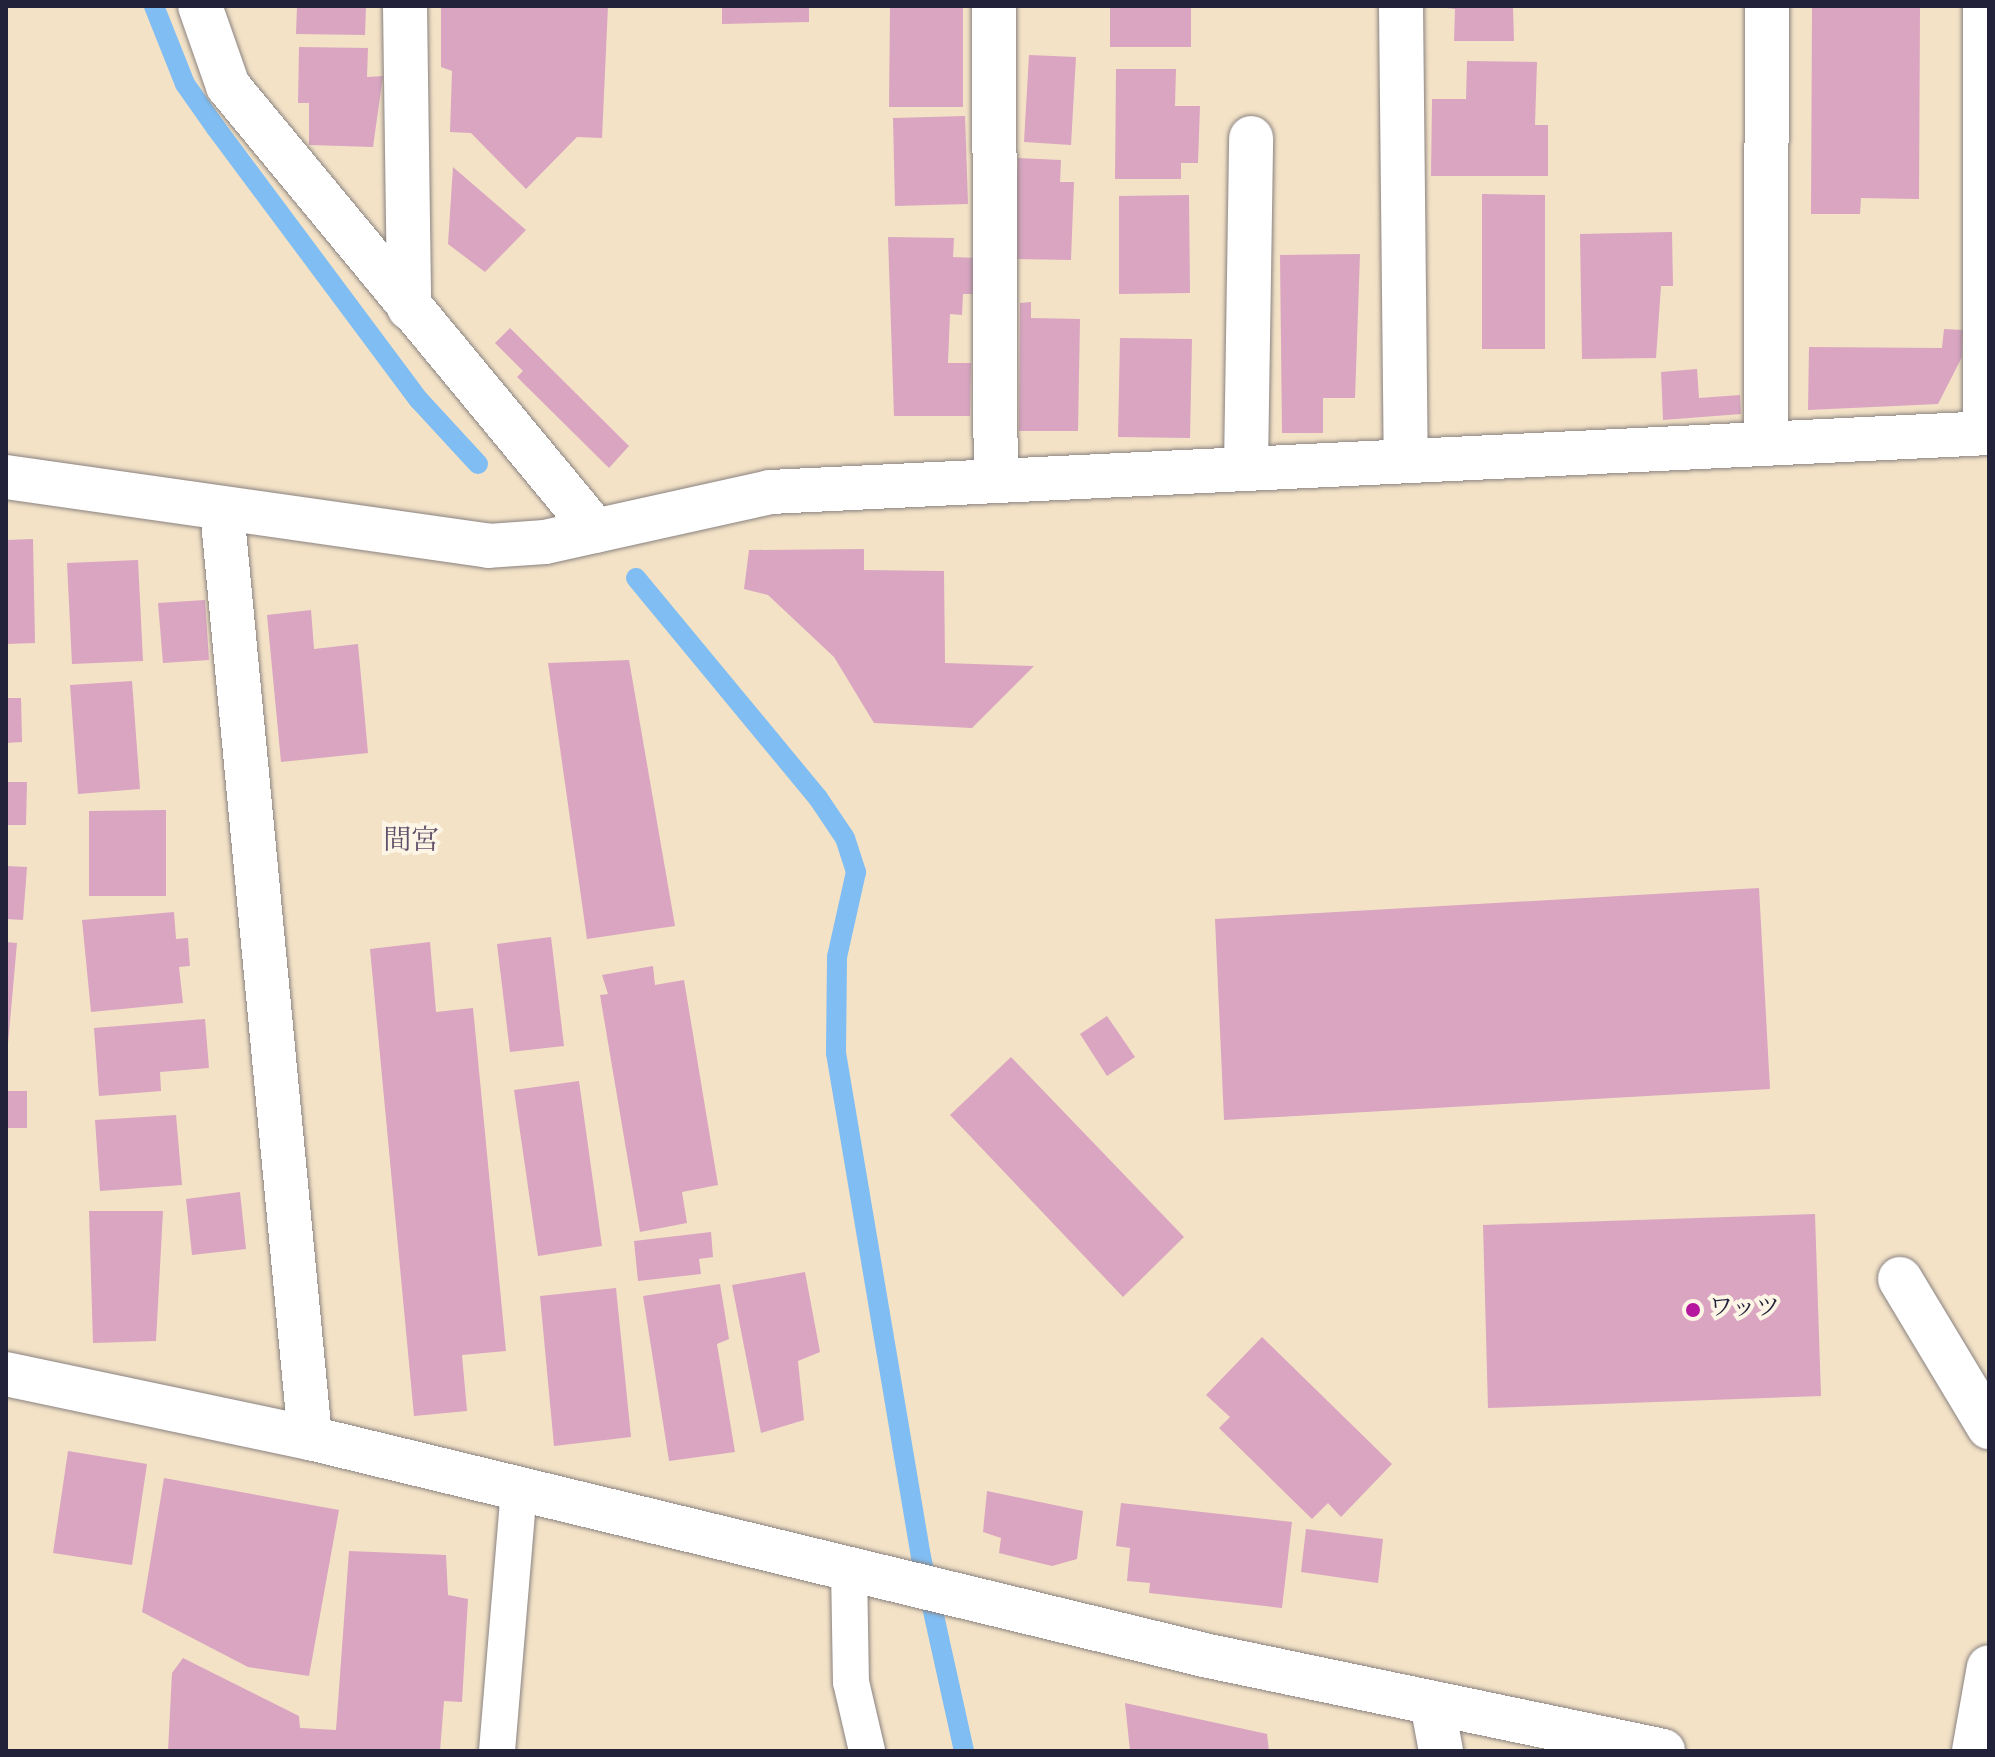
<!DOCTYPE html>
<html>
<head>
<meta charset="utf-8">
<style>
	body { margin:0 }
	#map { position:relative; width:1995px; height:1757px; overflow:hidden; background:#f3e2c6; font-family:Vollkorn,"Noto Serif JP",serif }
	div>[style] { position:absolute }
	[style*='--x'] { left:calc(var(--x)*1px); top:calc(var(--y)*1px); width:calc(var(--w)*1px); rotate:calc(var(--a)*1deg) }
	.stream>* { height:20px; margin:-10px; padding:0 10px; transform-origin:10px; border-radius:10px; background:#7fbdf3 }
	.building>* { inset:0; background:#d9a5c1 }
	.roads { filter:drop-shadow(0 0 2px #8a8280) drop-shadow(0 0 2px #8a8280) }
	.service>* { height:36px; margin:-18px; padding:0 18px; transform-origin:18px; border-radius:18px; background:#fff }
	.minor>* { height:44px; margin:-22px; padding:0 22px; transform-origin:22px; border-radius:22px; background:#fff }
	.tertiary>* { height:44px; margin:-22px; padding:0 22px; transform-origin:22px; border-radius:22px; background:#fff }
	.dots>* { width:22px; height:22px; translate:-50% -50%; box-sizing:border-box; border:4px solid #fcf5e5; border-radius:50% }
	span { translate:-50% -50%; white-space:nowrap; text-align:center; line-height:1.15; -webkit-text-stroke:8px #fcf5e5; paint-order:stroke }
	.poi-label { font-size:24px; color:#22223b }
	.left { translate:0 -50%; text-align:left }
	.quarter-label { font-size:28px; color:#62506a }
	.frame { position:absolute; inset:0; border:8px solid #22223b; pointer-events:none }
</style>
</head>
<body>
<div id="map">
	<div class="stream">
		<i style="--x:154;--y:6;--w:84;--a:68.3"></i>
		<i style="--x:185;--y:84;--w:54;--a:54.8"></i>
		<i style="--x:216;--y:128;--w:339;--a:53.3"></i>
		<i style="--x:419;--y:400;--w:87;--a:47.3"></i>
		<i style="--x:636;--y:578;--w:286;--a:50.4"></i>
		<i style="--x:818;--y:798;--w:48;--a:56"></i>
		<i style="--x:845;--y:838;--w:36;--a:72"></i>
		<i style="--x:856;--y:872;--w:87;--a:102.6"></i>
		<i style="--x:837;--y:957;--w:96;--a:90.6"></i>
		<i style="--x:836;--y:1053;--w:511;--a:80.43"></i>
		<i style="--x:921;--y:1557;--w:199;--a:77.5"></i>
	</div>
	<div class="building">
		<i style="clip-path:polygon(297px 6px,366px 6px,365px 35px,296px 34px)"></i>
		<i style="clip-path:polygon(441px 6px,608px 6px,602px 138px,577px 137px,526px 189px,471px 133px,450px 132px,452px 71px,441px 67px)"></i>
		<i style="clip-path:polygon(722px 6px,809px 6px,809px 22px,722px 24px)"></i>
		<i style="clip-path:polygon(890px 6px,963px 6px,963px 107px,889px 107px)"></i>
		<i style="clip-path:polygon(1110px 6px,1191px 6px,1191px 47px,1110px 47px)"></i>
		<i style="clip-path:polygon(1432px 6px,1513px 6px,1514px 41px,1454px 41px,1455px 9px)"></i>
		<i style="clip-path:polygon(1812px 6px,1920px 6px,1919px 199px,1861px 198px,1860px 214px,1811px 214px)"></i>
		<i style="clip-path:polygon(299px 47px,368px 48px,367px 77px,383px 76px,373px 147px,309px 145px,309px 103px,298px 103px)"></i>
		<i style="clip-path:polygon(1029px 55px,1076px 57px,1071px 145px,1024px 142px)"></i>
		<i style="clip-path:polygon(1467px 61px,1537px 62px,1535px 125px,1548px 125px,1548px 176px,1431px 176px,1432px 99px,1466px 99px)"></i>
		<i style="clip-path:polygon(1116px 69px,1176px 69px,1175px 106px,1200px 106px,1198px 163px,1181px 163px,1181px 179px,1115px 179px)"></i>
		<i style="clip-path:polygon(965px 116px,968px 204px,895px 206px,893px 118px)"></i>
		<i style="clip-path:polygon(1018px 158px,1061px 160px,1060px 182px,1074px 182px,1071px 260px,1013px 259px)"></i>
		<i style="clip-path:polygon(453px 167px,526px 230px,485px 272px,448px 244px)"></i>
		<i style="clip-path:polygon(1482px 194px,1545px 195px,1545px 349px,1482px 349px)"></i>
		<i style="clip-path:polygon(1189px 195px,1190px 293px,1119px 294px,1119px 196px)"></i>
		<i style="clip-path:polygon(1672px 232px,1673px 286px,1661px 286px,1656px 358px,1582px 359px,1580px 234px)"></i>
		<i style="clip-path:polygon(888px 237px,954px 238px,953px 257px,976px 258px,976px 294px,963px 294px,962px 315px,950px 314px,948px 363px,971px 363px,970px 416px,894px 416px)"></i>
		<i style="clip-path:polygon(1360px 254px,1355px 398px,1323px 398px,1323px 433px,1282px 433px,1280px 255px)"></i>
		<i style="clip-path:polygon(1031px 302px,1031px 318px,1080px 319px,1078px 431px,1019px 431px,1020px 303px)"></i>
		<i style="clip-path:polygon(510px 328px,629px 446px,609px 468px,517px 377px,523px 371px,495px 343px)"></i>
		<i style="clip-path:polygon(1944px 329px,1963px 330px,1962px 357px,1938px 404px,1808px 410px,1809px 347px,1942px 348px)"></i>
		<i style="clip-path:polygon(1120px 338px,1192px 339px,1190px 438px,1118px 437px)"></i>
		<i style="clip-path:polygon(1697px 369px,1699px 398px,1740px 395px,1741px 414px,1663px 420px,1661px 372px)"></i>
		<i style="clip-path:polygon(33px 539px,35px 643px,6px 644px,6px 540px)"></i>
		<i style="clip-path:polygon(864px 549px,864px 570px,944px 571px,945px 663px,1034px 666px,972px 728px,874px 723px,834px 657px,768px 595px,744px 589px,749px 550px)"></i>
		<i style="clip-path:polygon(138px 560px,143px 661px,72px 664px,67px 563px)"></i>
		<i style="clip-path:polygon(205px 600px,209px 660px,163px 663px,158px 603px)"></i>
		<i style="clip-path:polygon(311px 610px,314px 649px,358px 644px,368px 753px,281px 762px,267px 615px)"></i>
		<i style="clip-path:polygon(629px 660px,675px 926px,587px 939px,548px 663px)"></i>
		<i style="clip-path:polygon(132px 681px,140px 789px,78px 794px,70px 685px)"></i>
		<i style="clip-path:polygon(6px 698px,21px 698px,22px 742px,6px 743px)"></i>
		<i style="clip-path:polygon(6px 782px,27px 782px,26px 825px,6px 825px)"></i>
		<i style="clip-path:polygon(166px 810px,166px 896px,89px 896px,89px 811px)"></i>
		<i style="clip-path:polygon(6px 866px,27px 867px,23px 920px,6px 919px)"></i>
		<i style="clip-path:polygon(1759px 888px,1770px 1089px,1224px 1120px,1215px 919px)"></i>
		<i style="clip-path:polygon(174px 912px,176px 939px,188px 938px,190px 966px,179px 967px,183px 1003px,91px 1012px,82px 920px)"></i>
		<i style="clip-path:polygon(551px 937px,564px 1046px,510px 1052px,497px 944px)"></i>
		<i style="clip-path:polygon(6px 942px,17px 943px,8px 1044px,6px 1044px)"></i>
		<i style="clip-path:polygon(430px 942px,436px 1012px,473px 1008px,506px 1351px,462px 1355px,467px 1411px,414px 1416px,370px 949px)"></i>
		<i style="clip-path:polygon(653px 966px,655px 985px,684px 980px,718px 1185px,682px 1192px,687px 1223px,640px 1232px,600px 995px,608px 994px,602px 975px)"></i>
		<i style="clip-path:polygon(1107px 1016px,1135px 1057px,1107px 1076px,1080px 1034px)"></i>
		<i style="clip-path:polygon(205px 1019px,209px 1068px,160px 1072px,161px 1091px,99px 1096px,94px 1028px)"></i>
		<i style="clip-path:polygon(1011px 1057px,1184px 1237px,1123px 1297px,950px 1115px)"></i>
		<i style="clip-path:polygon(579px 1081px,602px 1246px,538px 1256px,514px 1090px)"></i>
		<i style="clip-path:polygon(6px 1091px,27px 1091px,27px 1128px,6px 1128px)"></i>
		<i style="clip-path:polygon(176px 1115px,182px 1185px,100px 1191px,95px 1120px)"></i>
		<i style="clip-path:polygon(240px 1192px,246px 1249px,192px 1255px,186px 1199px)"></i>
		<i style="clip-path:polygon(89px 1211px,163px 1211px,156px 1341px,93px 1343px)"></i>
		<i style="clip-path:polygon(1815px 1214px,1821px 1396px,1488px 1408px,1483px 1225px)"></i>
		<i style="clip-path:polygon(711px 1232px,713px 1257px,699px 1259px,701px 1274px,638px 1281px,634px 1241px)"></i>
		<i style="clip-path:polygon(805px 1272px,820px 1352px,798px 1361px,804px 1420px,761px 1433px,732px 1285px)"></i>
		<i style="clip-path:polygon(720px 1284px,729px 1339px,717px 1344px,735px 1452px,669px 1461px,643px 1296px)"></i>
		<i style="clip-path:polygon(616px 1288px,631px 1437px,554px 1446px,540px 1296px)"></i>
		<i style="clip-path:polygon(1262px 1337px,1392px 1464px,1341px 1517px,1328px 1503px,1312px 1519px,1219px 1428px,1230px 1417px,1206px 1395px)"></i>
		<i style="clip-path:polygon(68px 1451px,147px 1464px,132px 1565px,53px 1553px)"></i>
		<i style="clip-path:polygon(164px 1478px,339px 1510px,309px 1676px,248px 1667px,142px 1612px)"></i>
		<i style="clip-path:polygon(987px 1491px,1083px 1511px,1077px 1559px,1052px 1566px,999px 1553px,1001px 1538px,983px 1532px)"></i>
		<i style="clip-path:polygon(1121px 1503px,1292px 1522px,1282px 1608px,1149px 1593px,1150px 1583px,1127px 1581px,1130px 1548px,1116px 1546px)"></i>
		<i style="clip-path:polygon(1306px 1529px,1383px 1539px,1378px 1583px,1301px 1572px)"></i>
		<i style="clip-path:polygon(349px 1551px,446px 1555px,448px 1595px,468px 1599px,462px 1702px,444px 1701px,440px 1751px,168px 1751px,172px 1673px,183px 1658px,299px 1716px,300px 1728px,336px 1730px)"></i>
		<i style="clip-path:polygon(1125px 1703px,1267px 1734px,1269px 1751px,1130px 1751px)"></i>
	</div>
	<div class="roads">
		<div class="service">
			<i style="--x:849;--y:1569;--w:113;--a:89"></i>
			<i style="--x:851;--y:1682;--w:71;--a:76.9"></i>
			<i style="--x:497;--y:1751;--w:263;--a:-85.2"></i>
		</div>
		<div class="minor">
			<i style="--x:200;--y:6;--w:85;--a:70.7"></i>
			<i style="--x:228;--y:86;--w:577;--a:50.41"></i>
			<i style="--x:405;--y:6;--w:302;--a:89.2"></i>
			<i style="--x:994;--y:6;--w:471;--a:89.8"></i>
			<i style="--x:1401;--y:6;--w:453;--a:89.4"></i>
			<i style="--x:1985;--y:6;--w:427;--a:90"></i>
			<i style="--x:1766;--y:443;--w:437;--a:-89.9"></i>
			<i style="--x:1246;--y:466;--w:328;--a:-89.1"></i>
			<i style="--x:6;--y:477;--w:487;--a:8.1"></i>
			<i style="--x:488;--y:546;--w:57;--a:-4"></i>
			<i style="--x:545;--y:542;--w:230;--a:-12.5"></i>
			<i style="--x:770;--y:492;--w:1220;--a:-2.77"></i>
			<i style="--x:222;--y:510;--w:932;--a:84.58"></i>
			<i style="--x:1900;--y:1279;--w:173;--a:59"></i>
			<i style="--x:1432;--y:1703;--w:49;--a:79.4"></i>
			<i style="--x:1974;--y:1751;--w:85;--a:-79.9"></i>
		</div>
		<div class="tertiary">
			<i style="--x:6;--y:1374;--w:311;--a:11.9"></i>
			<i style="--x:310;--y:1438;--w:920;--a:13.64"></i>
			<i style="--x:1204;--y:1655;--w:469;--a:11.8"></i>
		</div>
	</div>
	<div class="dots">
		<i style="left:1693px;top:1310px;background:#b5179e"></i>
	</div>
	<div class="poi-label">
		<span class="left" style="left:1709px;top:1310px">ワッツ</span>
	</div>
	<div class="quarter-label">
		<span style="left:411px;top:842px">間宮</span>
	</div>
	<div class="frame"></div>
</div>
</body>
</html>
